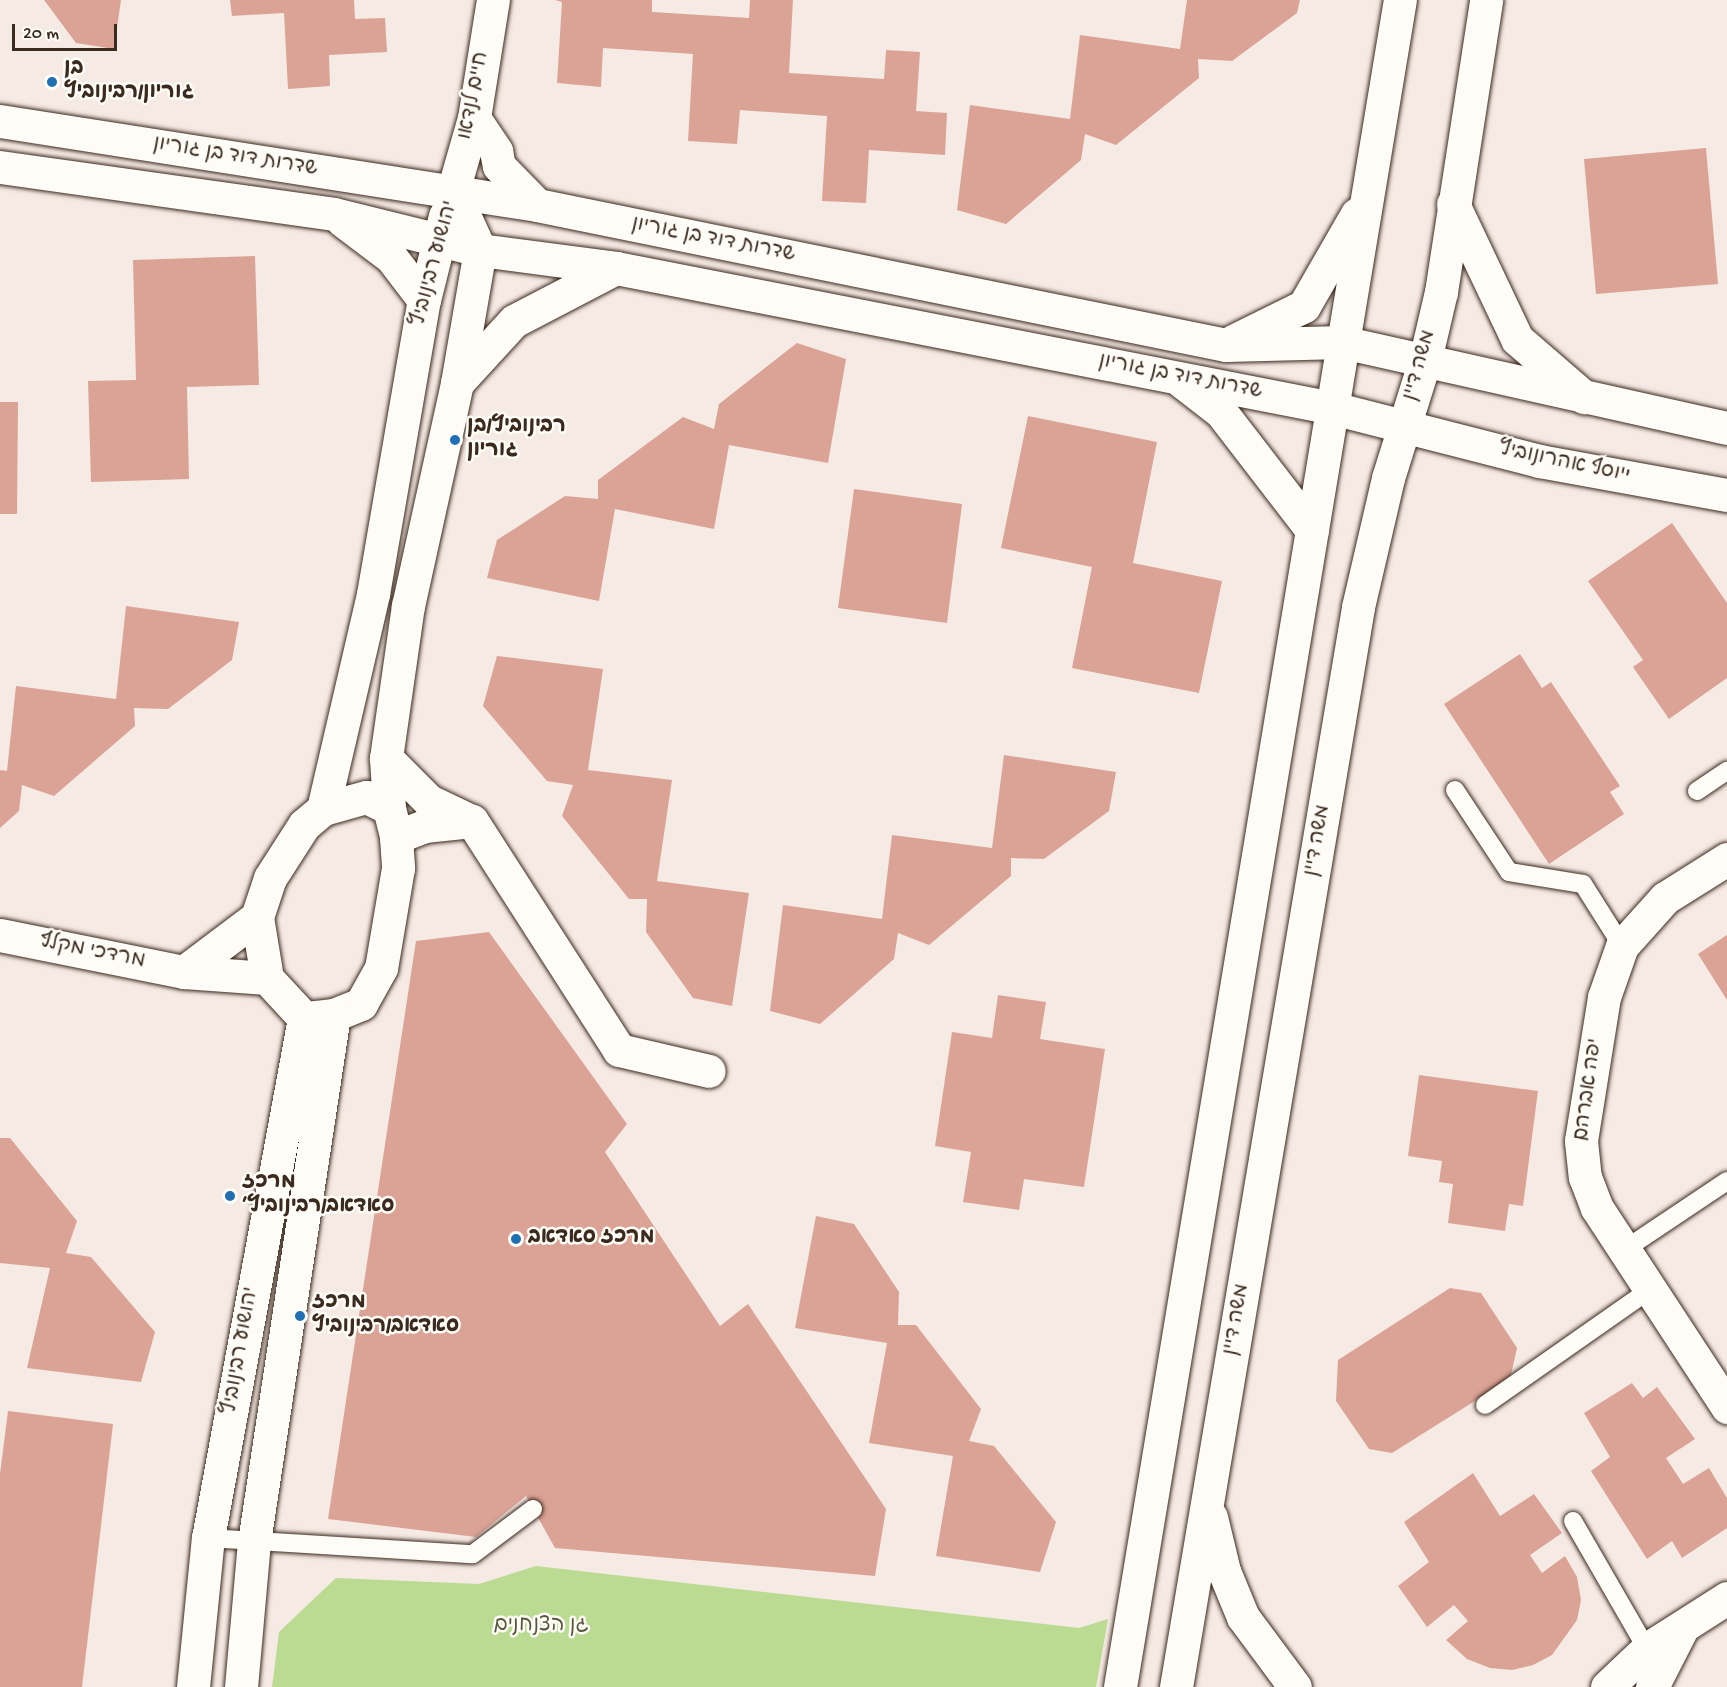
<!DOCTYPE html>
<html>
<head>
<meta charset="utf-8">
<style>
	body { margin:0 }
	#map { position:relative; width:1727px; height:1687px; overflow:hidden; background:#f6eae4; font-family:"Gochi Hand","Playpen Sans Hebrew",sans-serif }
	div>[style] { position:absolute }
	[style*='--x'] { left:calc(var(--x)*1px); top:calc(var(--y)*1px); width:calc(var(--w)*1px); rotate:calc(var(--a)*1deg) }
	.green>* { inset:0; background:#bbdb93 }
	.building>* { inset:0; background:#dba396 }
	.roads { filter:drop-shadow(0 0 2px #3b2a1e) drop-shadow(0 0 2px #3b2a1e) }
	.lane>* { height:18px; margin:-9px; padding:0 9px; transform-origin:9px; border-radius:9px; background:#fdfcf7 }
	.street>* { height:33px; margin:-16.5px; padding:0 16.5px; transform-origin:16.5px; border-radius:16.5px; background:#fdfcf7 }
	.secondary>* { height:33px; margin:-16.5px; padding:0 16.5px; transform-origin:16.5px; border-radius:16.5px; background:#fdfcf7 }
	.dots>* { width:16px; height:16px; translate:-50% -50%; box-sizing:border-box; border:3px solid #fdfcf7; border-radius:50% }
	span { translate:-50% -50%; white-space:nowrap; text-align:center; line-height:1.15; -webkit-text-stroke:5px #fdfcf7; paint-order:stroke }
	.poi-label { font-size:21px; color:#3b2a1e; font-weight:700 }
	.left { translate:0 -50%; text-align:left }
	.street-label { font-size:21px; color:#3b2a1e }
	.park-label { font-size:21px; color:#5b563b }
	.scale { position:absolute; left:12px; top:24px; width:105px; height:27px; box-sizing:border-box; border:3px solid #3b2a1e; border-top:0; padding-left:8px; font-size:18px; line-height:21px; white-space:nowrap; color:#3b2a1e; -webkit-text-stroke:4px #fdfcf7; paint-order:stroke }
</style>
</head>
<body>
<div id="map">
	<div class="green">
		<i style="clip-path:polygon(536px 1566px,1079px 1628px,1108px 1619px,1096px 1687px,272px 1687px,279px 1632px,336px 1578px,479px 1584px)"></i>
	</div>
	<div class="building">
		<i style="clip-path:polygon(44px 0,121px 0,114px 49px,76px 43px)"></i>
		<i style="clip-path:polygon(230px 0,354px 0,355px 19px,385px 18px,387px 52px,329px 55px,330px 86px,288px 89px,284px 13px,232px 16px)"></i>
		<i style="clip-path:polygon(555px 0,652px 0,652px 12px,749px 18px,750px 0,793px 0,789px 73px,884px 79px,886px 50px,920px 52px,916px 111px,947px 113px,945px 155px,869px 150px,866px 203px,822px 201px,827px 116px,740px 110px,737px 144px,688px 141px,693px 54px,603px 48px,601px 87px,557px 83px,562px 2px)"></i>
		<i style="clip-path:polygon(1187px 0,1300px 0,1297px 13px,1232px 61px,1198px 59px,1199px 78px,1116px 145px,1085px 134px,1081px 160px,1006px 224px,957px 210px,970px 105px,1070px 119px,1080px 35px,1180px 49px)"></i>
		<i style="clip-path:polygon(1706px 148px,1718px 284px,1596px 294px,1584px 159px)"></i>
		<i style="clip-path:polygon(255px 256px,259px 385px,187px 387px,189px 479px,91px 482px,88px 381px,136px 380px,133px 260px)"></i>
		<i style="clip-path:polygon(797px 343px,846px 359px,828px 463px,729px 445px,714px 529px,615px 509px,599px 601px,487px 578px,497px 540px,565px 496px,598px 499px,598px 480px,683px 417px,714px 429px,719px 404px)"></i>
		<i style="clip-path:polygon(0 402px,18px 402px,17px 514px,0 514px)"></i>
		<i style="clip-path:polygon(1028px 416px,1157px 442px,1133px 563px,1222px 581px,1199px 693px,1072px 668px,1092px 567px,1001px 548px)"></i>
		<i style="clip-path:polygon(854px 489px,962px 504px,947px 623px,838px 608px)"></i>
		<i style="clip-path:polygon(1672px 523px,1727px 603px,1727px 678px,1669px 719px,1633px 667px,1643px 660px,1588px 581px)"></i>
		<i style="clip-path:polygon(126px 606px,239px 622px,232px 660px,168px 709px,134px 708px,135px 726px,54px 796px,22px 785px,19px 811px,0 828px,0 770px,7px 771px,16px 686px,116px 699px)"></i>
		<i style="clip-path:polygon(1520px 654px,1542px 688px,1551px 682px,1620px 786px,1610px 792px,1624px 814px,1549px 864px,1444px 704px)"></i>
		<i style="clip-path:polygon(497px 656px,603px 669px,588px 770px,672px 780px,657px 881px,749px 893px,732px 1006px,693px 998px,646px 932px,647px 899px,629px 899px,562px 816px,573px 785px,547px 781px,483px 706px)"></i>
		<i style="clip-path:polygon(1004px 755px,1116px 772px,1109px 811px,1044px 859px,1011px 858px,1011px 876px,929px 945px,898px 933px,894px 959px,820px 1024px,770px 1011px,783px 905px,882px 919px,892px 835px,992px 848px)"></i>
		<i style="clip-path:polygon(489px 932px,627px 1124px,605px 1152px,720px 1326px,748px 1304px,886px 1509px,875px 1576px,555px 1548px,526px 1496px,476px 1537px,328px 1519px,416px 941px)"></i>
		<i style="clip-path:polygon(1727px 935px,1727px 1000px,1698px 954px)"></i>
		<i style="clip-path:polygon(998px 995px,1046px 1002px,1040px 1039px,1105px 1049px,1084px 1187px,1024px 1179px,1019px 1210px,963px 1202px,971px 1152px,935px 1146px,952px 1032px,992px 1038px)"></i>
		<i style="clip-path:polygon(1419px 1075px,1538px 1091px,1523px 1206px,1509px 1204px,1505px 1231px,1448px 1223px,1453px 1184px,1439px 1182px,1442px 1161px,1408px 1156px)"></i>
		<i style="clip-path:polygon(0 1138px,10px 1138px,77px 1221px,66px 1253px,91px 1257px,155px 1332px,141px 1382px,27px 1368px,50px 1268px,0 1263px)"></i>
		<i style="clip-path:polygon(816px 1216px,854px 1224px,899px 1292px,898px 1325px,916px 1325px,981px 1409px,969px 1441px,994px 1446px,1056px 1522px,1040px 1572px,936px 1556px,953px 1456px,869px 1443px,887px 1343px,795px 1328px)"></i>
		<i style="clip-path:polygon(1450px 1288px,1481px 1293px,1517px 1348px,1510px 1379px,1392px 1453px,1369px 1449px,1336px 1401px,1338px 1360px)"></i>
		<i style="clip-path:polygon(1632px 1383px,1643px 1398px,1657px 1387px,1695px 1439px,1666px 1458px,1683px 1484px,1709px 1468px,1727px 1498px,1727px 1528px,1682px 1558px,1672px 1541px,1647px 1559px,1591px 1471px,1610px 1457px,1584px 1413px)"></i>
		<i style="clip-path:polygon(8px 1411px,113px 1424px,82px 1687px,0 1687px,0 1474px)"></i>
		<i style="clip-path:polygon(1473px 1473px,1500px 1516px,1534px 1494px,1562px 1533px,1530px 1555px,1542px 1573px,1565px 1556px,1577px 1577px,1581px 1600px,1577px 1620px,1552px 1655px,1533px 1665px,1512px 1670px,1490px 1668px,1467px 1659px,1446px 1640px,1468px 1621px,1454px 1605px,1427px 1627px,1398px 1586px,1429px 1562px,1404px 1522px)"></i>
	</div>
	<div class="roads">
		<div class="lane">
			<i style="--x:1455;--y:790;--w:98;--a:56.6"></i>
			<i style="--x:1509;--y:872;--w:75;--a:9.2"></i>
			<i style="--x:1583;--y:884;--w:73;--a:57.8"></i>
			<i style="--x:1697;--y:791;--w:36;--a:-34"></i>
			<i style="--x:1624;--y:1250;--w:124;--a:-33.8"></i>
			<i style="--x:1485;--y:1405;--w:200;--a:-35"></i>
			<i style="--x:1573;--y:1521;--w:148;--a:60"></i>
			<i style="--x:208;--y:1538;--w:265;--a:3.5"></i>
			<i style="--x:473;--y:1554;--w:75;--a:-36.9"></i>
		</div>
		<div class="street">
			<i style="--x:453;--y:191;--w:76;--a:-74"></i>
			<i style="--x:474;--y:118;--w:120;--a:-80.9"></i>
			<i style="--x:386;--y:758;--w:61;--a:45"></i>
			<i style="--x:429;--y:801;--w:47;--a:25.5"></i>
			<i style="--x:396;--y:837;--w:30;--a:-21"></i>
			<i style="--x:424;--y:826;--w:48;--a:-5.9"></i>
			<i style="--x:472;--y:821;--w:272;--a:57.3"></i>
			<i style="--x:619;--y:1050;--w:92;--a:13.1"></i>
			<i style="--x:1727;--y:859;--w:73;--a:147.8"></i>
			<i style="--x:1665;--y:898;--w:64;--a:131.9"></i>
			<i style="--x:1622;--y:946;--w:54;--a:109.4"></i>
			<i style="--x:1604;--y:997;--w:146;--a:99.1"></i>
			<i style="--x:1581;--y:1141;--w:36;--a:84"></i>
			<i style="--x:1585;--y:1177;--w:33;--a:69"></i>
			<i style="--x:1597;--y:1208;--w:238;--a:56.8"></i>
			<i style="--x:0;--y:935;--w:188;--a:11.4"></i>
			<i style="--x:184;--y:972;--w:83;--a:4.1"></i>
			<i style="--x:184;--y:972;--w:91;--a:-37"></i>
			<i style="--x:1607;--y:1687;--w:55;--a:-43.5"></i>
			<i style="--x:1647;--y:1649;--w:95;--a:-32.5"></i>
			<i style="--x:1652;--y:1687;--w:64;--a:-63"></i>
		</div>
		<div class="secondary">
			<i style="--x:474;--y:118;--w:40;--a:56"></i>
			<i style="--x:496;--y:151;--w:15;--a:79"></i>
			<i style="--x:499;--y:166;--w:54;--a:45.7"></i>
			<i style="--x:0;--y:121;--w:544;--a:8.89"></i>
			<i style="--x:537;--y:205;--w:703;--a:11.49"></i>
			<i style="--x:1226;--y:345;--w:116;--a:-1.5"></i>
			<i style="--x:1342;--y:342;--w:394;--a:12.6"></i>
			<i style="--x:0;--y:167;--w:337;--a:8"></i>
			<i style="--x:334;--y:214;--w:150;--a:13.9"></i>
			<i style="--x:480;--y:250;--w:137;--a:7.5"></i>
			<i style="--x:616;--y:268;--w:731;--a:11.05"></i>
			<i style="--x:1333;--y:408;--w:213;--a:14.4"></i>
			<i style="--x:1539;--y:461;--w:191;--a:10.3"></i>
			<i style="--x:1453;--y:204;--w:149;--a:64.6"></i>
			<i style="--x:1517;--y:339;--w:89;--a:40.9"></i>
			<i style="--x:342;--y:220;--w:61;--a:37.1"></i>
			<i style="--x:391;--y:257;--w:54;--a:52.5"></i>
			<i style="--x:1233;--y:341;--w:79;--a:-26.2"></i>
			<i style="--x:1304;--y:306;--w:106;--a:-60.1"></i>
			<i style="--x:1181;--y:381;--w:51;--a:37.8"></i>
			<i style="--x:1221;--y:412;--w:149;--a:52.4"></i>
			<i style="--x:457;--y:383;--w:84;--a:-47.4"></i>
			<i style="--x:514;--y:321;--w:115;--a:-27.5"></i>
			<i style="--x:366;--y:797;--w:25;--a:26"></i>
			<i style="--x:389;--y:808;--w:30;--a:76"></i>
			<i style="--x:396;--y:837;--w:31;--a:86"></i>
			<i style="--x:398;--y:868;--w:101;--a:99.6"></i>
			<i style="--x:381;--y:968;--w:41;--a:119.1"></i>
			<i style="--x:361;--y:1004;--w:29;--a:158"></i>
			<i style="--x:334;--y:1015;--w:30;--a:174"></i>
			<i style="--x:304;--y:1018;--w:54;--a:-132.8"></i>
			<i style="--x:267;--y:978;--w:62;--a:-99.3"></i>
			<i style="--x:257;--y:917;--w:41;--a:-71.6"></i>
			<i style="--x:270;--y:878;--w:63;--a:-57.3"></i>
			<i style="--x:304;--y:825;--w:25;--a:-40"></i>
			<i style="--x:323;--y:809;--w:45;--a:-15.6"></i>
			<i style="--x:389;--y:808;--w:50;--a:-93.4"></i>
			<i style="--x:386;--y:758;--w:154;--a:-81.8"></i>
			<i style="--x:408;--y:606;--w:228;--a:-77.6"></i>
			<i style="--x:457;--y:383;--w:135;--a:-80.2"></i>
			<i style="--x:480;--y:250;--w:65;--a:-114.6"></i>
			<i style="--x:323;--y:809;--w:221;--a:-76.9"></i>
			<i style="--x:373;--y:594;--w:298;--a:-80.2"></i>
			<i style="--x:424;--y:300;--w:87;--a:-76"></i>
			<i style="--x:1211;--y:1517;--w:56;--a:76.5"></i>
			<i style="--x:1224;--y:1571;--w:50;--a:67.6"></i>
			<i style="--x:1243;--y:1617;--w:87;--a:53.4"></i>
			<i style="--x:193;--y:1687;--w:150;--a:-84.3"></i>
			<i style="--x:208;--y:1538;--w:529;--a:-79.54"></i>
			<i style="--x:241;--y:1687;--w:146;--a:-84.9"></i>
			<i style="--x:254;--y:1542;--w:533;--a:-81.37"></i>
			<i style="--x:1120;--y:1687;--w:1710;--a:-80.58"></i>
			<i style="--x:1176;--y:1687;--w:1095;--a:-80.43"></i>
			<i style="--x:1358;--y:607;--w:132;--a:-76.9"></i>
			<i style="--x:1388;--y:478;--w:124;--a:-72.6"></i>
			<i style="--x:1425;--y:360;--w:70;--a:-76.8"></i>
			<i style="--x:1441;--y:292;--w:295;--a:-81.2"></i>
		</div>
	</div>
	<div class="dots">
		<i style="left:52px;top:82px;background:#1f6fb2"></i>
		<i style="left:455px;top:440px;background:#1f6fb2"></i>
		<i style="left:230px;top:1196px;background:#1f6fb2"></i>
		<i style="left:516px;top:1239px;background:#1f6fb2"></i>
		<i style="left:300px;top:1316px;background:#1f6fb2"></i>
	</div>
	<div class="poi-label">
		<span class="left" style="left:64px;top:82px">בן<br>גוריון/רבינוביץ</span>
		<span class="left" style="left:467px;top:440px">רבינוביץ/בן<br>גוריון</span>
		<span class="left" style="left:242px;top:1196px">מרכז<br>סאדאב/רבינוביץ׳</span>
		<span class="left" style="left:528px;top:1239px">מרכז סאדאב</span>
		<span class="left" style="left:312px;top:1316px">מרכז<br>סאדאב/רבינוביץ</span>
	</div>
	<div class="street-label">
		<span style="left:475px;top:96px;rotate:-79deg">חיים לנדאו</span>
		<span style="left:235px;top:158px;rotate:9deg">שדרות דוד בן גוריון</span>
		<span style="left:713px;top:241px;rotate:11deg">שדרות דוד בן גוריון</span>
		<span style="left:436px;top:264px;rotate:-75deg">יהושוע רבינוביץ</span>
		<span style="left:1421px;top:366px;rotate:-74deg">משה דיין</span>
		<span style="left:1180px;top:378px;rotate:11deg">שדרות דוד בן גוריון</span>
		<span style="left:1564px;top:464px;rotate:12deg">יוסף אהרונוביץ'</span>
		<span style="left:1319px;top:841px;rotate:-80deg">משה דיין</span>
		<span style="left:92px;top:953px;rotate:11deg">מרדכי מקלף</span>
		<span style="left:1590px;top:1090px;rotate:-82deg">יפה אברהם</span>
		<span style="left:1238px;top:1320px;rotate:-80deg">משה דיין</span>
		<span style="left:242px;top:1351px;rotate:-80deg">יהושוע רבינוביץ</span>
	</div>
	<div class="park-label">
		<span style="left:541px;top:1627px">גן הצנחנים</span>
	</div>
	<div class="scale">20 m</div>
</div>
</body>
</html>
